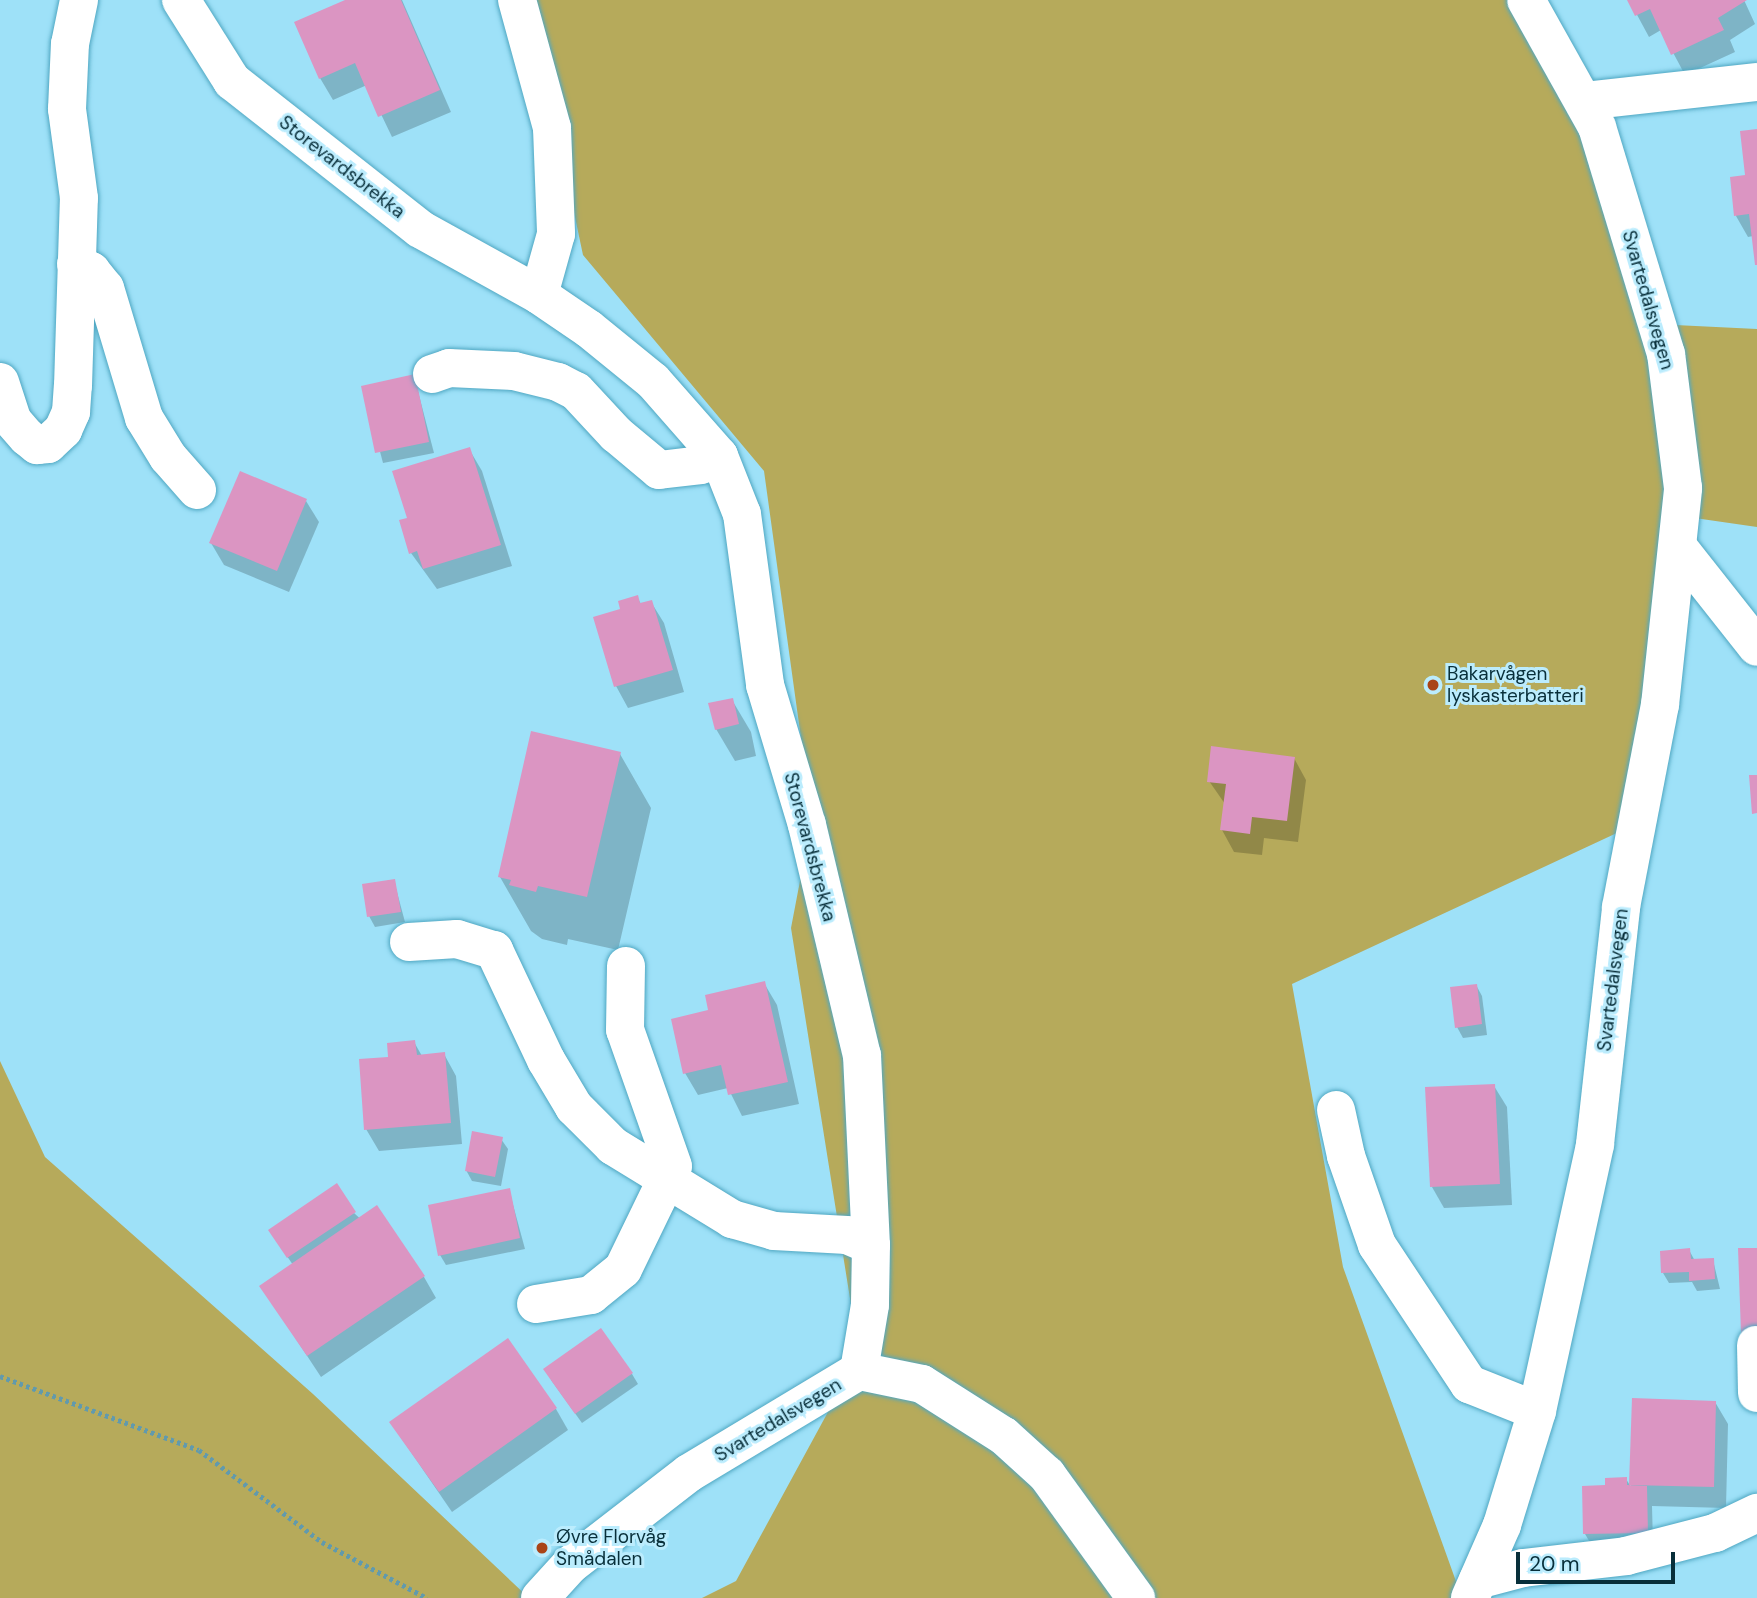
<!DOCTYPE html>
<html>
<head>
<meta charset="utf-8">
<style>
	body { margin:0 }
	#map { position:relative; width:1757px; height:1598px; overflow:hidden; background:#9ee1f8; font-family:"DM Sans",sans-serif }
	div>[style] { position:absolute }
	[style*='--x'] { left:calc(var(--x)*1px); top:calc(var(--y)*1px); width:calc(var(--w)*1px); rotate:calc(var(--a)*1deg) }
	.forest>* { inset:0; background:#b6aa5b }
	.shadow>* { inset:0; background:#0003 }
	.building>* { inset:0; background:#db95c2 }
	.path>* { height:4.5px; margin-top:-2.25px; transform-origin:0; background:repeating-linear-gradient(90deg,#629aac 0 3.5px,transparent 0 7px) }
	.roads { filter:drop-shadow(0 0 2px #4fa7c2) drop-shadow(0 0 2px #4fa7c2) }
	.minor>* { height:38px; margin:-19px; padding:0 19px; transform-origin:19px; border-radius:19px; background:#fff }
	.dots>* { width:19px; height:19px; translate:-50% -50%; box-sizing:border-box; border:4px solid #bbecfd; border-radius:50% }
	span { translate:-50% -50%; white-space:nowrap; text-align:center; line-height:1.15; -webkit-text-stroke:6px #bbecfd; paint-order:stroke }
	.street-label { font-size:19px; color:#082f3a }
	.poi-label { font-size:19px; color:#082f3a }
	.left { translate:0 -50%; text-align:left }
	.scale { position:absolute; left:1516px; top:1552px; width:159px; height:32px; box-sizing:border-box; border:4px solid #082f3a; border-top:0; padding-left:9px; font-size:21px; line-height:24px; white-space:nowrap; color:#082f3a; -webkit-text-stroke:5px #bbecfd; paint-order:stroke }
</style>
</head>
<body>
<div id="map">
	<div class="forest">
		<i style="clip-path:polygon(529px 0,1541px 0,1675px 325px,1757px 329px,1757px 527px,1674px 515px,1619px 832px,1292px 984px,1343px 1267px,1462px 1598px,702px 1598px,736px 1581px,859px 1355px,791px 928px,812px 818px,764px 471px,583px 255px)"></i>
		<i style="clip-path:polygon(0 1061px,45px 1157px,313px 1394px,529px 1598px,0 1598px)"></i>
	</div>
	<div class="shadow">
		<i style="clip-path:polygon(349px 0,402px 0,451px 112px,392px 137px,367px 85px,333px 100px,320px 78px)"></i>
		<i style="clip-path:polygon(1629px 0,1744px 0,1755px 24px,1730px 40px,1735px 52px,1685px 75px,1661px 30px,1649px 37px)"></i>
		<i style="clip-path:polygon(1757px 130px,1757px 264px,1753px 236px,1748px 237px,1736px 216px)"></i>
		<i style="clip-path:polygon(414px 376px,434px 453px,383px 463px,363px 387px)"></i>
		<i style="clip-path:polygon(469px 449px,482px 471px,512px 566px,437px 589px,411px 553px)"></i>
		<i style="clip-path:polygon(306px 501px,319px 522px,289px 592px,224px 565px,211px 543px)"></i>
		<i style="clip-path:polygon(637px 597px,641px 604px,651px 602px,664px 623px,684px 692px,628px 708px,616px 686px,596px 618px,623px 610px)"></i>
		<i style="clip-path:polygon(732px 700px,751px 732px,756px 756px,735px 761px,716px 729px)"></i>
		<i style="clip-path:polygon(620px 754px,651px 808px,618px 950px,568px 939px,567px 945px,542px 939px,531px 931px,500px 877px)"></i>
		<i style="clip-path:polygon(1294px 758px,1306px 780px,1298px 842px,1264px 838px,1262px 855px,1234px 852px,1222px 830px,1225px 804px,1209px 781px)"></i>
		<i style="clip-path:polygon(394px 881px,405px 922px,375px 927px,369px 916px)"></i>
		<i style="clip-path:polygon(764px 983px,777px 1005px,799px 1104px,742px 1116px,728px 1088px,698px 1095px,685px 1073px,710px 1011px)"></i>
		<i style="clip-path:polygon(1476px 985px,1482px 996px,1487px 1035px,1463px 1038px,1457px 1027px)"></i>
		<i style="clip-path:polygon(414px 1042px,422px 1056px,444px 1054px,456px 1076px,462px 1144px,379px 1151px,366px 1129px,390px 1059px)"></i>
		<i style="clip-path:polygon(1494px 1086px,1507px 1107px,1512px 1205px,1444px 1208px,1432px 1187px)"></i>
		<i style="clip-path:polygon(501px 1139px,508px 1149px,501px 1186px,472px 1181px,466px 1170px)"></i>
		<i style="clip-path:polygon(509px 1190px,525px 1249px,446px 1265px,440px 1255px)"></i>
		<i style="clip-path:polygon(354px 1213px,424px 1277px,436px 1298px,321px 1377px,261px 1286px,293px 1265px,276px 1240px)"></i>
		<i style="clip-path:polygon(1689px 1250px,1695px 1261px,1713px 1260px,1720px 1289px,1697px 1291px,1692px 1282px,1669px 1283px,1663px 1273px)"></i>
		<i style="clip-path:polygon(632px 1374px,638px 1384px,582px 1423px,551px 1380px)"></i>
		<i style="clip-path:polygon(1633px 1400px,1715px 1402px,1728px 1424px,1726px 1508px,1652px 1506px,1653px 1543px,1591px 1544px,1585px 1534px,1607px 1486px,1626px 1479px,1631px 1487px)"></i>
		<i style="clip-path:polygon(556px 1409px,568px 1430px,452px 1512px,391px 1423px)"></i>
	</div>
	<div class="building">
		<i style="clip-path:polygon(345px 0,401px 0,440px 90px,378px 117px,355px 63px,319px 79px,294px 22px)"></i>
		<i style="clip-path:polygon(1627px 0,1747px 0,1718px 18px,1724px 30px,1671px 55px,1650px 9px,1635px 16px)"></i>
		<i style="clip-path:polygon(1757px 129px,1757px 265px,1755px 265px,1749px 214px,1734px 216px,1730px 177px,1745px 175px,1740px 131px)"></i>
		<i style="clip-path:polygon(415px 374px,429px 442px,375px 453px,361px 386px)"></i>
		<i style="clip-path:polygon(470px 447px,501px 545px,423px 569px,417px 551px,409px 554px,399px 520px,407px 518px,392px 471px)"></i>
		<i style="clip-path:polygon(240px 471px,307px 499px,277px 571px,209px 543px)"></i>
		<i style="clip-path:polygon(638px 595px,640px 603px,652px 600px,673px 670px,614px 687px,593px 617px,620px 609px,618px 601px)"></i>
		<i style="clip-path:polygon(733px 698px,739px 724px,715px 730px,708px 703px)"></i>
		<i style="clip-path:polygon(531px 731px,621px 752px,587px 897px,538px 886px,536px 892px,509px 885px,511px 880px,498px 877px)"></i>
		<i style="clip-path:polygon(1211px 746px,1295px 757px,1287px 821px,1252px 817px,1250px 834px,1220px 830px,1226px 784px,1207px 782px)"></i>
		<i style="clip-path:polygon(1749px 775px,1757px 775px,1757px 813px,1752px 814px)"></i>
		<i style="clip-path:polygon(395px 879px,401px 912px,367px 917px,362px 884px)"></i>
		<i style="clip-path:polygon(765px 981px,788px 1082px,728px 1095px,721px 1065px,683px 1074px,671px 1019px,708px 1010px,705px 995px)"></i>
		<i style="clip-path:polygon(1477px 984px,1482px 1024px,1455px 1028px,1450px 987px)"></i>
		<i style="clip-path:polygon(415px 1040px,417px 1055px,445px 1052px,451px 1123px,364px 1130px,359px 1059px,388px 1057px,387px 1043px)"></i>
		<i style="clip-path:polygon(1495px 1084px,1500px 1184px,1430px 1187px,1425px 1087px)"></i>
		<i style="clip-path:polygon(472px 1131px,503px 1137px,495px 1177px,465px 1171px)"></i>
		<i style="clip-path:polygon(337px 1183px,356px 1212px,287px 1258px,268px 1230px)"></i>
		<i style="clip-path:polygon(510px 1188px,520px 1238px,438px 1256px,428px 1205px)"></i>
		<i style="clip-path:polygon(377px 1205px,425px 1276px,307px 1356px,259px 1286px)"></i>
		<i style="clip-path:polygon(1690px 1248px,1691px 1259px,1714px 1258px,1715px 1279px,1689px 1281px,1689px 1272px,1661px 1273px,1660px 1251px)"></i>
		<i style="clip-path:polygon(1738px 1248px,1757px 1248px,1757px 1333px,1741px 1333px)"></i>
		<i style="clip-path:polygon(601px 1328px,633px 1373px,575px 1414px,543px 1369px)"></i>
		<i style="clip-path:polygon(508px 1338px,557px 1408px,439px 1492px,389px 1422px)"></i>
		<i style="clip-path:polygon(1632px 1398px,1716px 1401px,1714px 1487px,1629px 1485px)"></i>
		<i style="clip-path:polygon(1627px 1477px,1627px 1485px,1647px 1486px,1648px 1533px,1583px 1534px,1582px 1486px,1605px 1485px,1605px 1478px)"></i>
	</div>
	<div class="path">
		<i style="--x:0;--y:1376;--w:212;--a:20.4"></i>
		<i style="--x:199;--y:1450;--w:154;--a:36.8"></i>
		<i style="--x:322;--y:1542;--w:119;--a:28.1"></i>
	</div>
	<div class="roads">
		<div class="minor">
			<i style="--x:181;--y:0;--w:96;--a:57.8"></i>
			<i style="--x:232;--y:81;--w:239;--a:38.2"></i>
			<i style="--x:420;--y:229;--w:136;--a:29"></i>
			<i style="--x:539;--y:295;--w:60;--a:34.2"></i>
			<i style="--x:589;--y:329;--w:82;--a:39.1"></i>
			<i style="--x:653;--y:381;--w:100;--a:48.7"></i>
			<i style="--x:719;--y:456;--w:62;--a:68.4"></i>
			<i style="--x:742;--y:514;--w:173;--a:82.3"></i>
			<i style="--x:765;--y:685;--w:146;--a:73.3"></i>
			<i style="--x:807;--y:825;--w:236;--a:76.6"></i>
			<i style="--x:862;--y:1055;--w:190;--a:87.3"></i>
			<i style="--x:871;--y:1245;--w:60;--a:91"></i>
			<i style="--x:870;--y:1305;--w:67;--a:99.5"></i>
			<i style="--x:517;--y:0;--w:133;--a:74.7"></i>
			<i style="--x:552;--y:128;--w:106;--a:87.8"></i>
			<i style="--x:556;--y:234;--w:63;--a:105.6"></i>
			<i style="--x:1584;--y:101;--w:174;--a:-6.3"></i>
			<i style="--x:76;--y:264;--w:17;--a:25"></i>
			<i style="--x:91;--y:271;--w:22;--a:51"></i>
			<i style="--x:105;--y:288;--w:136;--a:73.3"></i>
			<i style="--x:144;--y:418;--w:46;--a:58.4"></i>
			<i style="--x:168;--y:457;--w:44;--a:48.7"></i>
			<i style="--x:432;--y:374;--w:18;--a:-19"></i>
			<i style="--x:449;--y:368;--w:65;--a:2.6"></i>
			<i style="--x:514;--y:371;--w:45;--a:14"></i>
			<i style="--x:558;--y:382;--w:20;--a:27"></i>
			<i style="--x:576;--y:391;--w:59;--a:47.1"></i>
			<i style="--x:616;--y:434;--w:56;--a:39.9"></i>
			<i style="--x:659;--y:470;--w:42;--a:-6.8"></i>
			<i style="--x:701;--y:465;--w:20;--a:-27"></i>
			<i style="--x:0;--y:382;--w:40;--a:72"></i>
			<i style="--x:12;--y:420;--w:23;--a:49"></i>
			<i style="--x:27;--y:437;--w:13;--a:39"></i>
			<i style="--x:37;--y:445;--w:11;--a:-5"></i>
			<i style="--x:48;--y:444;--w:21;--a:-43"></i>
			<i style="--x:63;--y:430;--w:20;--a:-66"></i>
			<i style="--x:71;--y:412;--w:26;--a:-86"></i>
			<i style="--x:73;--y:386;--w:188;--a:-88.2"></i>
			<i style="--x:79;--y:198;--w:90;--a:-97.7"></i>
			<i style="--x:67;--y:109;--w:65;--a:-87.4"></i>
			<i style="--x:70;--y:44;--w:45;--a:-78.4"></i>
			<i style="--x:1678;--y:547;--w:127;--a:51.7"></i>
			<i style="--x:409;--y:942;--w:48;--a:-3.6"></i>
			<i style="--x:457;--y:939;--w:39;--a:17"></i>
			<i style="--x:494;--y:950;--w:122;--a:64.7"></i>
			<i style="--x:546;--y:1060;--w:55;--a:59.2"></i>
			<i style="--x:574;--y:1107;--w:55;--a:45"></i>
			<i style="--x:613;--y:1146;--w:140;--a:31.5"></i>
			<i style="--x:732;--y:1219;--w:44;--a:15.9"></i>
			<i style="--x:774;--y:1231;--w:73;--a:3.1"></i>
			<i style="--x:847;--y:1235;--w:26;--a:23"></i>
			<i style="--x:1336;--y:1110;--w:47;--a:77.7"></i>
			<i style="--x:1346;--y:1156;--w:94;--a:70.8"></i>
			<i style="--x:1377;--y:1245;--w:167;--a:56.5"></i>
			<i style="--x:1469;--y:1384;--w:73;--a:21.7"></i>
			<i style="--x:536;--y:1304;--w:56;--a:-9.3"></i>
			<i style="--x:591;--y:1295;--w:41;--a:-39.1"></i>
			<i style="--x:623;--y:1269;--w:114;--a:-64.1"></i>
			<i style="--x:673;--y:1166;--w:144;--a:-109.4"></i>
			<i style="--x:625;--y:1030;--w:64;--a:-89.1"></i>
			<i style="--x:1756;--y:1345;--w:48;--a:88.8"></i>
			<i style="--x:1478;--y:1580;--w:47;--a:-14.9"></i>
			<i style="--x:1523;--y:1568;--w:104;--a:-6.6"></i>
			<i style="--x:1626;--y:1556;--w:92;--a:-14.5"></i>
			<i style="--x:1715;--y:1533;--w:47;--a:-25.5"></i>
			<i style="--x:540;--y:1598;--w:45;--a:-47.7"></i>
			<i style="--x:570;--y:1565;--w:150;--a:-37.7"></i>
			<i style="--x:689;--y:1473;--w:198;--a:-31"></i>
			<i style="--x:859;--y:1371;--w:64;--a:11.7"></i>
			<i style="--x:922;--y:1384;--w:97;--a:32.4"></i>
			<i style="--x:1004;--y:1436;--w:58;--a:42.2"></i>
			<i style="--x:1047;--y:1475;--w:152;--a:54.1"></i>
			<i style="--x:1470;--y:1598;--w:80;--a:-66.3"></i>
			<i style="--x:1502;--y:1525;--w:119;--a:-72.9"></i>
			<i style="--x:1537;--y:1411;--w:273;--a:-77.7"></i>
			<i style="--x:1595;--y:1144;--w:238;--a:-83.7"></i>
			<i style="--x:1621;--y:907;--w:206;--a:-79.1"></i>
			<i style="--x:1660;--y:705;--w:218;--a:-83.9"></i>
			<i style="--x:1683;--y:488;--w:135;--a:-97.2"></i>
			<i style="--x:1666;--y:354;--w:237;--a:-106.9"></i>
			<i style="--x:1597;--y:127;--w:145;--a:-119.2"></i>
		</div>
	</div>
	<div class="dots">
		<i style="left:1433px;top:685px;background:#a94418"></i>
		<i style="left:542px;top:1548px;background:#a94418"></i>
	</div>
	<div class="street-label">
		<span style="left:342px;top:167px;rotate:38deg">Storevardsbrekka</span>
		<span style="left:1648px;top:300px;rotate:74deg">Svartedalsvegen</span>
		<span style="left:810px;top:847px;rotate:75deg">Storevardsbrekka</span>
		<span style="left:1613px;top:980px;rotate:-83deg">Svartedalsvegen</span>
		<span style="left:778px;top:1420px;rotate:-31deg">Svartedalsvegen</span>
	</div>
	<div class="poi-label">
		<span class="left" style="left:1447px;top:685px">Bakarvågen<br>lyskasterbatteri</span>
		<span class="left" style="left:556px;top:1548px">Øvre Florvåg<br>Smådalen</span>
	</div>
	<div class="scale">20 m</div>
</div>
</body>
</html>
